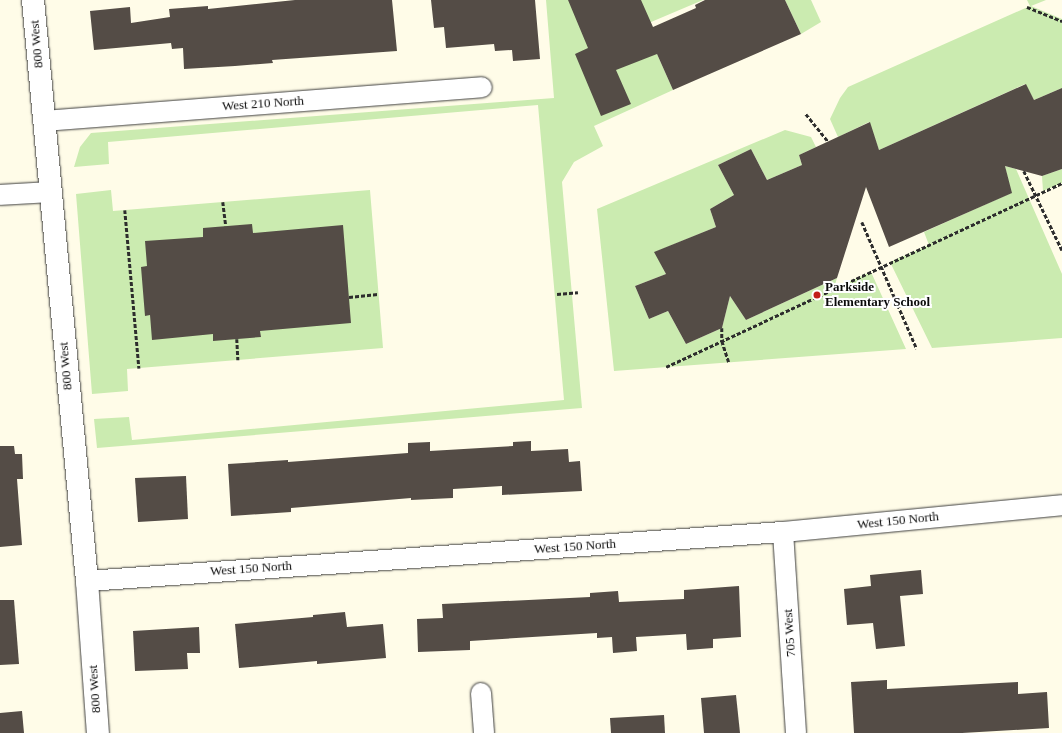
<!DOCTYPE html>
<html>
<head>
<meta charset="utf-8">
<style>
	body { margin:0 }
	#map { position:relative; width:1062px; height:733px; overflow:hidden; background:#fffce8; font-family:"Times New Roman",serif }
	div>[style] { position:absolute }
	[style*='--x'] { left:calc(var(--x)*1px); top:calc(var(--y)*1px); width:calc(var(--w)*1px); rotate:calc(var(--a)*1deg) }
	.green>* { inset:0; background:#cbebb0 }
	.building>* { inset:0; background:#544c46 }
	.path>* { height:2.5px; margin-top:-1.25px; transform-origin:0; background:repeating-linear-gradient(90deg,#2d2d2d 0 4px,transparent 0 6px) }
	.roads { filter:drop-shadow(0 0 1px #3e3e3e) drop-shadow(0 0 1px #3e3e3e) }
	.minor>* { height:20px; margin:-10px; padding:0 10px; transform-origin:10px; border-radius:10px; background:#fff }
	.tertiary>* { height:22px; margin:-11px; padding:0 11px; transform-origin:11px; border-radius:11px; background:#fff }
	.dots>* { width:11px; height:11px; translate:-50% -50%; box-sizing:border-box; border:2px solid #fff; border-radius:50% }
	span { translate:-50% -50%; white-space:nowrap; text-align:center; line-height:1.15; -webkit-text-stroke:4px #fff; paint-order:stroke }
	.street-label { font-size:13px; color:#0b0b0b }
	.poi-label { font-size:13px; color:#0b0b0b; font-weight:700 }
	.left { translate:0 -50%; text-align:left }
</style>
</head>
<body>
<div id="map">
	<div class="green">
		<i style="clip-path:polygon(546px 0,703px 0,644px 25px,673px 90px,594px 126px,603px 146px,574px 162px,562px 182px,582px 408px,97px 448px,94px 419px,129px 417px,132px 440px,564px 400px,538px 105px,108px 142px,109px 164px,74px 167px,80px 147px,91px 133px,554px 98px)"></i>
		<i style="clip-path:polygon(785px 0,811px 0,821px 22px,801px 34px)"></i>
		<i style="clip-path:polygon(1027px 0,1046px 0,1031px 6px,1062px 19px,1062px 88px,1034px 100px,1025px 84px,879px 150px,869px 122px,838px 137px,830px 119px,840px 98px,848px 87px,1030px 6px)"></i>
		<i style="clip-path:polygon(785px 130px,811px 137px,816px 147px,799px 155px,802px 165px,767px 180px,751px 149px,718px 165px,734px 195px,710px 209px,716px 227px,655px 252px,666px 274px,635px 286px,649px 319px,668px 311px,686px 344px,722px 328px,730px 296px,746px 320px,837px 278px,834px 288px,871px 272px,906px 349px,614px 371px,597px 209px)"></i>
		<i style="clip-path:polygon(1005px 166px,1016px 169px,1062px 274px,1062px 338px,932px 348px,890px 262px,929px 245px,924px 232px,1011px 193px)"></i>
		<i style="clip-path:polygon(1062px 169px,1062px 183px,1043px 191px,1042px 176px)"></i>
		<i style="clip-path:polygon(111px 190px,113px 211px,370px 190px,383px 348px,127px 369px,128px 391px,92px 394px,76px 194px)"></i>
	</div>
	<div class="building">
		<i style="clip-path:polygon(295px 0,392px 0,397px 51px,272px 60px,273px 63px,235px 66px,184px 69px,183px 48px,172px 49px,171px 43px,94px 50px,90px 11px,130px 7px,131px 23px,170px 17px,169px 9px,208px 6px,208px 9px)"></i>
		<i style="clip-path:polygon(431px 0,535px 0,540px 59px,513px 61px,512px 50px,495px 51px,494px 44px,446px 48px,444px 27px,434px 28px)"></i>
		<i style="clip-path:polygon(568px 0,641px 0,653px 27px,696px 8px,695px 5px,705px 0,785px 0,801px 34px,673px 90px,657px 54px,616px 70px,631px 104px,601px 116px,575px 54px,588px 48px)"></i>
		<i style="clip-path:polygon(1026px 84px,1034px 100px,1062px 88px,1062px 169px,1042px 176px,1005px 166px,1012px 193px,889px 247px,866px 187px,837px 278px,746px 320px,730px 296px,722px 328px,686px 344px,668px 311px,649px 319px,635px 286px,666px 274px,654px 252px,716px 227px,710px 209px,734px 195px,718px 165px,751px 149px,767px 180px,802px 165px,799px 155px,870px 122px,879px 150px)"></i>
		<i style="clip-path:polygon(252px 224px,253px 233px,343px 225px,351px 323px,260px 331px,261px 337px,213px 341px,213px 334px,152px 340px,150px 315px,145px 316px,141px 267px,147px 266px,145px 241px,203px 237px,203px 228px)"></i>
		<i style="clip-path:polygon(531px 441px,531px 451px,568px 449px,569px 462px,580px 461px,582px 491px,502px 495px,502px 486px,453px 489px,453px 498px,411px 500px,411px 498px,291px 508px,291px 512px,231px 516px,228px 464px,288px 460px,288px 462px,408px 453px,408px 443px,430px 442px,430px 451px,513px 446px,513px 442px)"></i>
		<i style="clip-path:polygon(0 446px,14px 446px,15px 454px,22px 454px,23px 479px,17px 479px,22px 545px,0 547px)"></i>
		<i style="clip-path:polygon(186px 476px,188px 519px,138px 522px,135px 478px)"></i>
		<i style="clip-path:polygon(921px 570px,923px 594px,900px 596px,905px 646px,876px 649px,873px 623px,847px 625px,844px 589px,871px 586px,870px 575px)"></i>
		<i style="clip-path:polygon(739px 586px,741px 637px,713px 639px,713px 648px,687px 650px,686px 634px,636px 637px,637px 651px,613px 653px,612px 637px,597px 638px,597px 633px,470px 641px,470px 650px,418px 652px,417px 619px,443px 618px,442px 604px,590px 597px,590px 593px,618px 591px,619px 602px,684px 599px,684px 590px)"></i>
		<i style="clip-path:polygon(0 600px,14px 600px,19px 664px,0 665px)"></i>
		<i style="clip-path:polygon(345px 612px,347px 627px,383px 624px,386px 658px,317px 664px,317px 661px,239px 668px,235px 624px,313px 617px,313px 615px)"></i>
		<i style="clip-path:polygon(199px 627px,200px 653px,187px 653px,188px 669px,135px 671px,133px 631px)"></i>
		<i style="clip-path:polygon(887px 680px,887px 689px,1018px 682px,1018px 694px,1047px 692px,1049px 728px,962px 733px,854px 733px,851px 682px)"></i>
		<i style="clip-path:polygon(736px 695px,740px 733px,704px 733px,701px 698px)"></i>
		<i style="clip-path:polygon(22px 711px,24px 733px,0 733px,0 713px)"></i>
		<i style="clip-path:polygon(664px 715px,665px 733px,611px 733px,610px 718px)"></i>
	</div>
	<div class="path">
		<i style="--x:1027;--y:7;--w:38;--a:22"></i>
		<i style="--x:806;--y:114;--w:35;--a:51"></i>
		<i style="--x:1024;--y:171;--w:88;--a:64.3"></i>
		<i style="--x:223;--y:202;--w:24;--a:83"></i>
		<i style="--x:125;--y:210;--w:159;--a:84.9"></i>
		<i style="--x:862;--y:222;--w:138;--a:66.6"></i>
		<i style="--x:557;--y:294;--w:21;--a:-5"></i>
		<i style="--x:349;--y:297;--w:29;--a:-6"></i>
		<i style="--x:722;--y:328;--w:13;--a:90"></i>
		<i style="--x:722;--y:341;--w:22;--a:72"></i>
		<i style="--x:237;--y:339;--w:21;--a:87"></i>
		<i style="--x:666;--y:367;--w:437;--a:-24.9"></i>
	</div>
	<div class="roads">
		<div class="minor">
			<i style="--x:44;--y:121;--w:439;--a:-4.4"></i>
			<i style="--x:0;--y:195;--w:50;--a:-3.4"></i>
			<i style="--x:783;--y:532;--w:201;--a:86.3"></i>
			<i style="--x:87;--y:581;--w:698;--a:-4.03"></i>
			<i style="--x:783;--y:532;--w:280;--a:-5.5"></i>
			<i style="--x:481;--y:693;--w:40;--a:85.7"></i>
		</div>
		<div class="tertiary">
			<i style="--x:33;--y:0;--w:584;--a:84.69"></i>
			<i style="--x:87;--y:581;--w:152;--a:85.9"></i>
		</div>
	</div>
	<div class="dots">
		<i style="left:817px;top:295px;background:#c21e1b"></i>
	</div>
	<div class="street-label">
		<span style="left:37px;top:44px;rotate:-95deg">800 West</span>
		<span style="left:263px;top:104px;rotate:-4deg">West 210 North</span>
		<span style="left:66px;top:366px;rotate:-95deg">800 West</span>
		<span style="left:898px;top:521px;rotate:-6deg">West 150 North</span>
		<span style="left:575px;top:547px;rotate:-4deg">West 150 North</span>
		<span style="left:251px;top:569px;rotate:-4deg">West 150 North</span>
		<span style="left:790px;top:633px;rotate:-94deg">705 West</span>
		<span style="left:95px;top:689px;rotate:-94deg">800 West</span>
	</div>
	<div class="poi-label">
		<span class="left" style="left:825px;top:295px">Parkside<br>Elementary School</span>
	</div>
</div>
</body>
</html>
